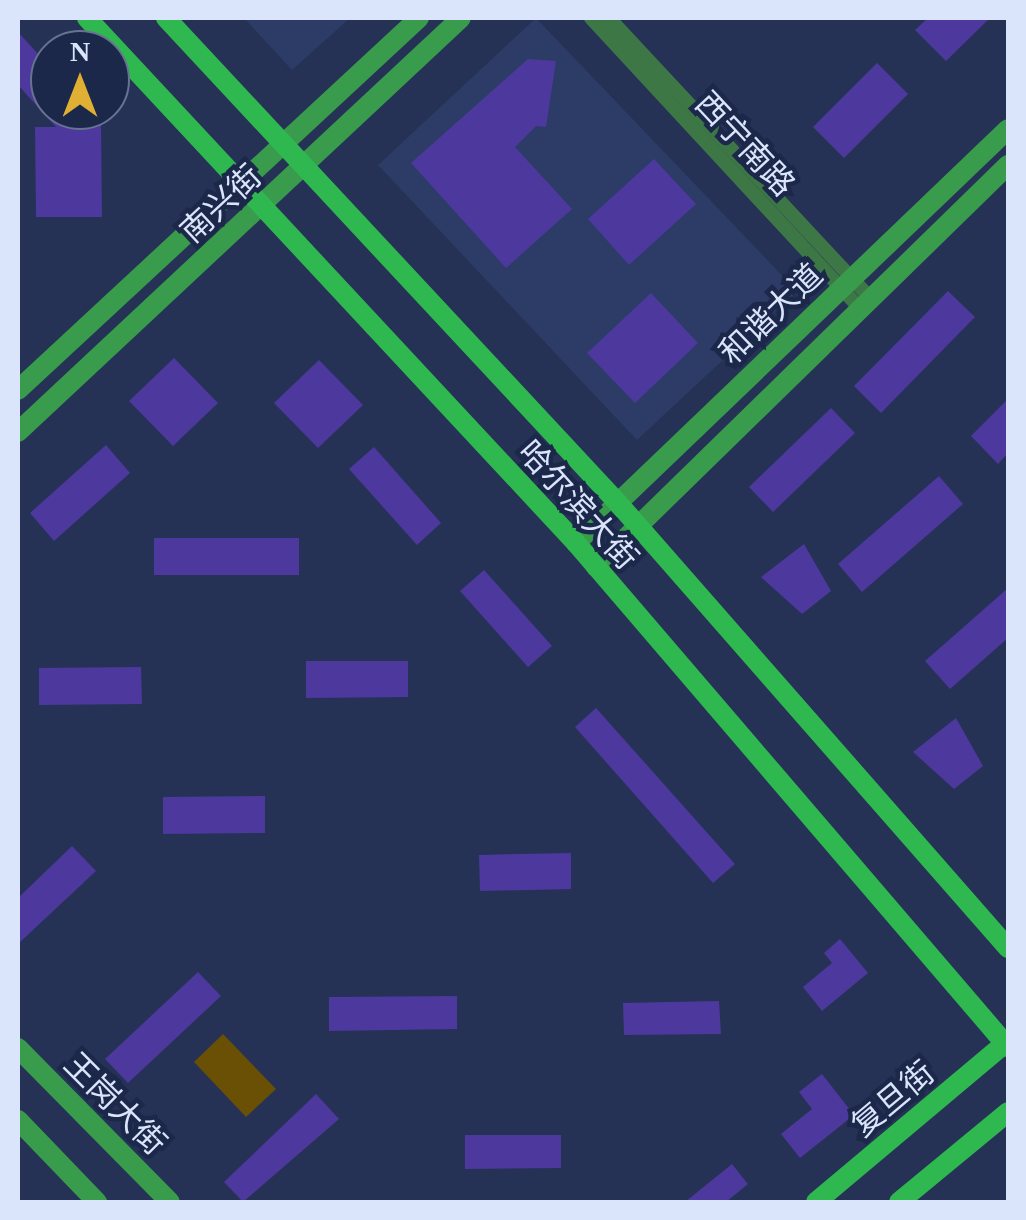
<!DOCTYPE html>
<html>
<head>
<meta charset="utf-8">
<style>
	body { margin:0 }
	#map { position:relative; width:1026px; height:1220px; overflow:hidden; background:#253255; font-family:"Times New Roman","Noto Sans SC",serif }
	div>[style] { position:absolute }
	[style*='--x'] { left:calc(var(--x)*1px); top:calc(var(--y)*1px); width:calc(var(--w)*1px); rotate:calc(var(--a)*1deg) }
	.built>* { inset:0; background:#2c3c66 }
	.green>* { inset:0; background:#695004 }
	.building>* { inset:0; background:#4d389d }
	.street>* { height:14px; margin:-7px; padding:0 7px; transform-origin:7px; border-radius:7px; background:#3d7746 }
	.secondary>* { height:20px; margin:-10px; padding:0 10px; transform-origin:10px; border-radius:10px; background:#399b4c }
	.primary>* { height:20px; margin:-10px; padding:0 10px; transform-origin:10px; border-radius:10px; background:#2fb750 }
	span { translate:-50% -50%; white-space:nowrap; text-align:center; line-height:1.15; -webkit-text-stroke:9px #1b284a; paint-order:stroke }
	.street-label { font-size:32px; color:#dae4fb }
	.frame { position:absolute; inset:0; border:20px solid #dae4fb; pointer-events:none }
	.north { position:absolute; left:30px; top:30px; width:100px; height:100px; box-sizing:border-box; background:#1b284a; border:2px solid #677391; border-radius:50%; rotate:0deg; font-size:28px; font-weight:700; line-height:40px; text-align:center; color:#dae4fb }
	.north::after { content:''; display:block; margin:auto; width:35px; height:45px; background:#dfb034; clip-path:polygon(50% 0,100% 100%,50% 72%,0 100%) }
</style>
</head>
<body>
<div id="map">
	<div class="built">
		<i style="clip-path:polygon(244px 18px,350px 18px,292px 70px)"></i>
		<i style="clip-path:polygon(536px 18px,797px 291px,637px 440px,378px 165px)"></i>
	</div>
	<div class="green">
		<i style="clip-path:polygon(223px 1034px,276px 1089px,246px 1117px,194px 1062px)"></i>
	</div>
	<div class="building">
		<i style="clip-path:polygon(928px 18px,990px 18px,946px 61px,915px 30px)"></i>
		<i style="clip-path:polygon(18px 32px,50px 67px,50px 110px,90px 110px,101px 122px,102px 217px,36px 217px,35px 127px,56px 127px,18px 85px)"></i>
		<i style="clip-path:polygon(528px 59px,556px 61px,546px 127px,536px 126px,515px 147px,572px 209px,506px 268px,411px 163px)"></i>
		<i style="clip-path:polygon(877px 63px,908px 94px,844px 158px,813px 127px)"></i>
		<i style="clip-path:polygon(654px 159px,696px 204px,629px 265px,588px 219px)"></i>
		<i style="clip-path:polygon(948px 291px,975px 317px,881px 413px,854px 386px)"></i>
		<i style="clip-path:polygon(651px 293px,698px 343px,635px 403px,587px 353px)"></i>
		<i style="clip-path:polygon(174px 358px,218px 403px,173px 446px,129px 401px)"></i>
		<i style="clip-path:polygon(319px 360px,363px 405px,318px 448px,274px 403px)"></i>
		<i style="clip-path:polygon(1008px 399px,1008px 453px,998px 464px,971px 436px)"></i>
		<i style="clip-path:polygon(831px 408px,855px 433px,773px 512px,749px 487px)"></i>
		<i style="clip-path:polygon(106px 445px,130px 473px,54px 541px,30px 513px)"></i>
		<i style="clip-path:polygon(374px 447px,441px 523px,417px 545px,349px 469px)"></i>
		<i style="clip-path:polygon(939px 476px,963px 504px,862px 592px,838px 564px)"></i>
		<i style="clip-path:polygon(154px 538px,299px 538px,299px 575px,154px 575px)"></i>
		<i style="clip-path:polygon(804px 544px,831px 591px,802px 614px,761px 577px)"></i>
		<i style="clip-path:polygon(484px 570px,552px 646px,528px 667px,460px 591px)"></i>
		<i style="clip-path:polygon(1008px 588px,1008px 638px,950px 689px,925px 661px)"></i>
		<i style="clip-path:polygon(306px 661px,408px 661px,408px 697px,306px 698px)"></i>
		<i style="clip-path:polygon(141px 667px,142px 704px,39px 705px,39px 668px)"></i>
		<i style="clip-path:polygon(596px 708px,735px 864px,713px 883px,575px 727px)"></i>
		<i style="clip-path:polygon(956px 718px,983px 766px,954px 789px,913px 752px)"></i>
		<i style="clip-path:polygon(265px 796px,265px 833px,163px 834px,163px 797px)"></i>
		<i style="clip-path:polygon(72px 846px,96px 871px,18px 944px,18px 898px)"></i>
		<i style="clip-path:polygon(571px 853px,571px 889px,480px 891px,479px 855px)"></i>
		<i style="clip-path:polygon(840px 939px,868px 973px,822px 1011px,803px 987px,832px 963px,824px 953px)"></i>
		<i style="clip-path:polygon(198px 972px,221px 996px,128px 1083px,105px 1059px)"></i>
		<i style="clip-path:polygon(457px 996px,457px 1029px,329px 1031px,329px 997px)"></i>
		<i style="clip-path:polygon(719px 1001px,721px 1034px,624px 1035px,623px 1003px)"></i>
		<i style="clip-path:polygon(822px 1074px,854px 1115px,800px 1158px,781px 1134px,812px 1109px,799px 1092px)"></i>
		<i style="clip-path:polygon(316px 1094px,339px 1119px,243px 1202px,224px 1182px)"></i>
		<i style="clip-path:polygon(465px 1135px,561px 1135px,561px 1168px,465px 1169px)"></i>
		<i style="clip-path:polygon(732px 1164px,748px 1184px,726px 1202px,685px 1202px)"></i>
	</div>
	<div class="street">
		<i style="--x:591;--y:18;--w:394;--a:47.2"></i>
		<i style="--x:609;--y:18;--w:381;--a:47"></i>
	</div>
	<div class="secondary">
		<i style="--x:18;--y:390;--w:547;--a:-42.85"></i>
		<i style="--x:18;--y:432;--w:606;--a:-43.06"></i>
		<i style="--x:576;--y:543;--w:598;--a:-43.78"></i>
		<i style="--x:596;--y:567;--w:576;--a:-44.3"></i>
		<i style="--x:18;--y:1048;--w:216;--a:45.4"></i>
		<i style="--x:18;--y:1120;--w:114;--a:46.1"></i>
	</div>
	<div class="primary">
		<i style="--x:87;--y:18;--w:717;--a:47.03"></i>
		<i style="--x:576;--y:543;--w:664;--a:49.4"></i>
		<i style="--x:166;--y:18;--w:663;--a:47.02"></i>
		<i style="--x:618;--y:503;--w:592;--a:48.77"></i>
		<i style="--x:816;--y:1202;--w:251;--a:-40"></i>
		<i style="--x:899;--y:1202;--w:141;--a:-39.5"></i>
	</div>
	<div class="street-label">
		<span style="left:745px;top:144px;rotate:47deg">西宁南路</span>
		<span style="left:221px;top:204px;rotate:-43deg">南兴街</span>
		<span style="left:771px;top:314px;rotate:-44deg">和谐大道</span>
		<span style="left:578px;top:505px;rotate:48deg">哈尔滨大街</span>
		<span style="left:893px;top:1099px;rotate:-40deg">复旦街</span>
		<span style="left:115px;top:1104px;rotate:45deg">王岗大街</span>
	</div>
	<div class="frame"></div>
	<div class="north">N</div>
</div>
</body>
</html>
